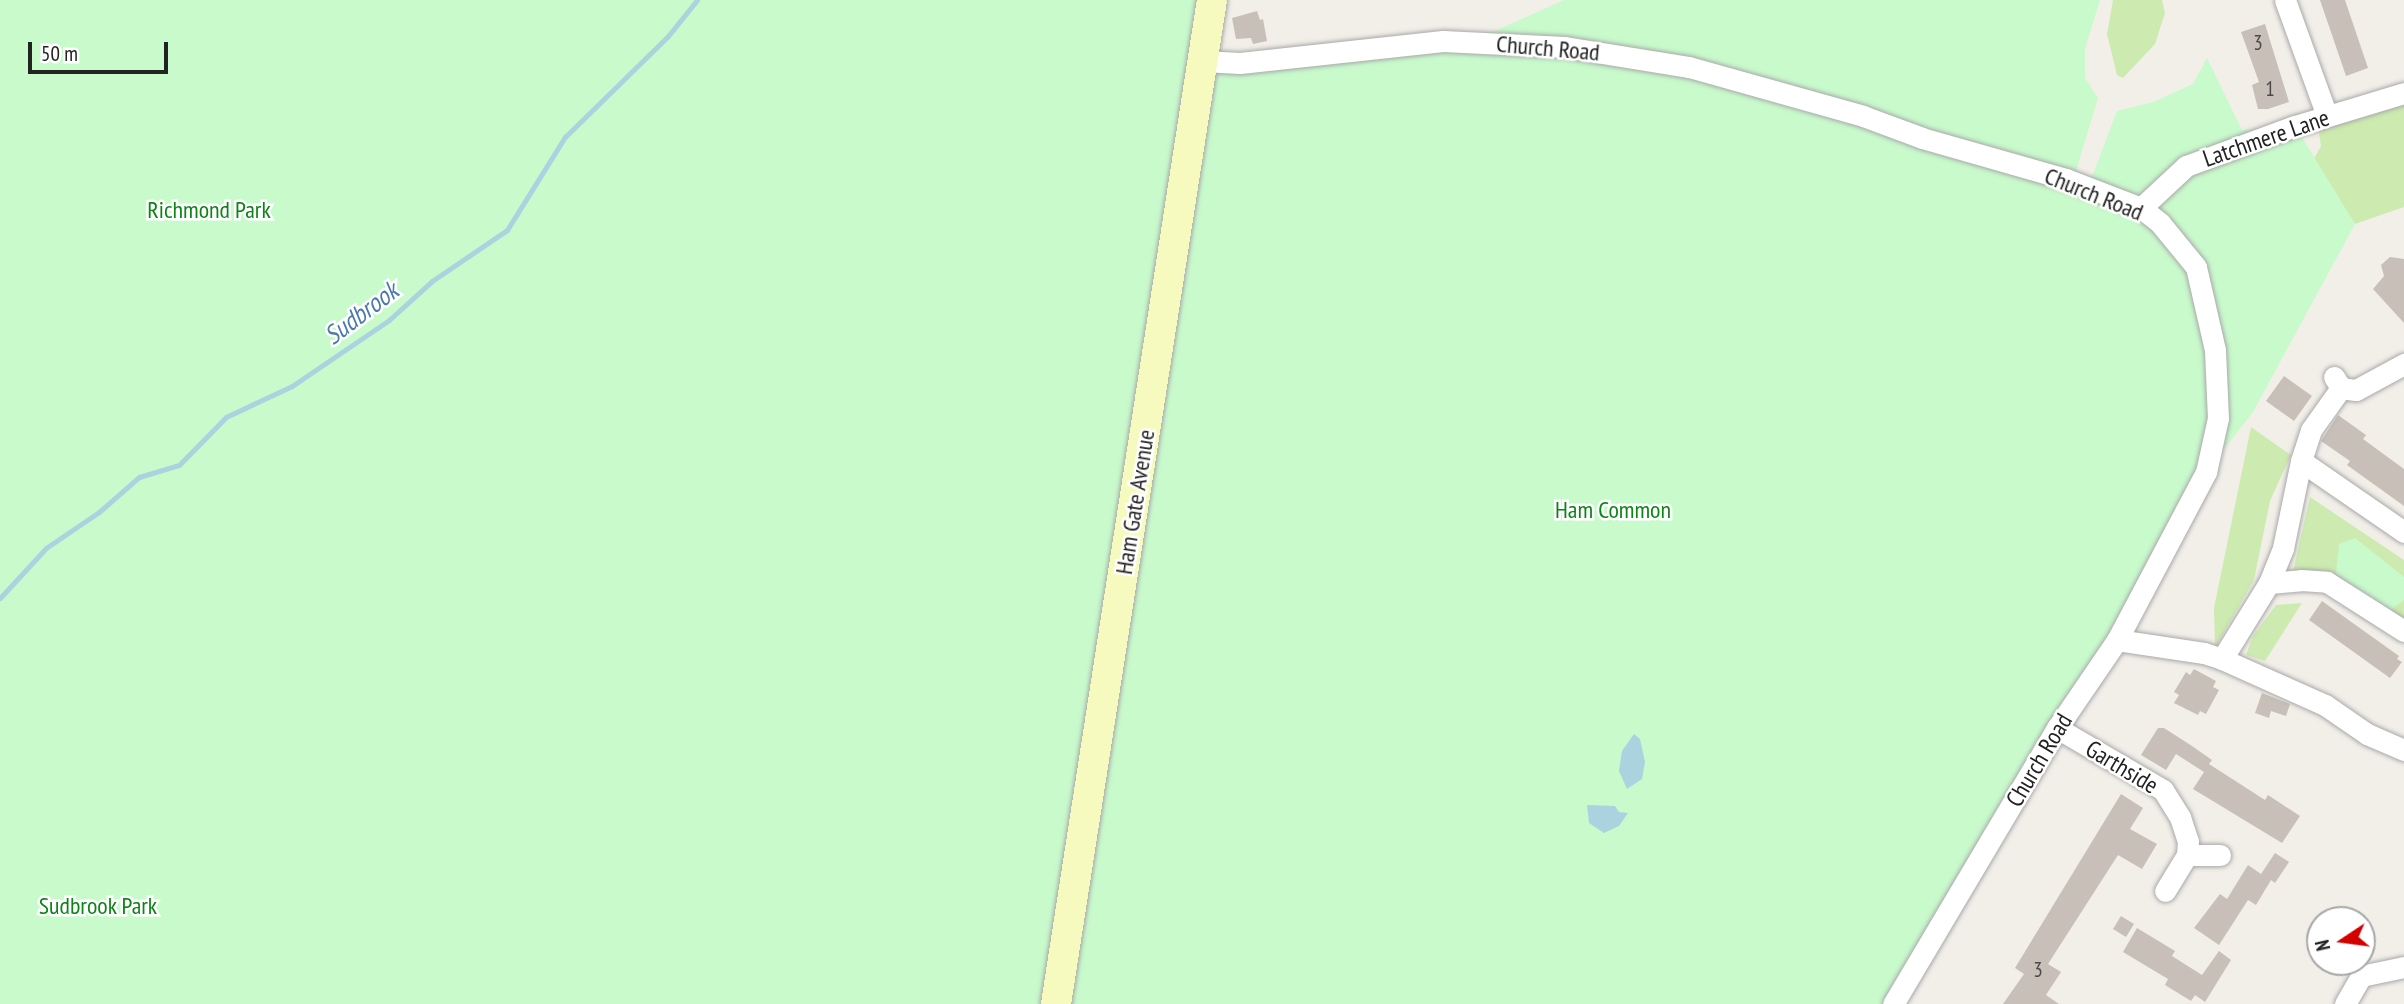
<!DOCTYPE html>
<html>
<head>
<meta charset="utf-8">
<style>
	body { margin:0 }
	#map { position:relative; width:2404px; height:1004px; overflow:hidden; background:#f2efe9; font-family:"PT Sans Narrow",sans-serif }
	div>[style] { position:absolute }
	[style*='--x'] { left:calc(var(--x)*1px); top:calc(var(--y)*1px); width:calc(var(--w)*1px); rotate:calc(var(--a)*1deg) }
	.grass>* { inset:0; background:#cdebb0 }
	.park>* { inset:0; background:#c8facc }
	.water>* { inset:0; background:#aad3df }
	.stream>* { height:5px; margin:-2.5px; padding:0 2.5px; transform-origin:2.5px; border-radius:2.5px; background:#aad3df }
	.building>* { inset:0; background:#c7bfb8 }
	.roads { filter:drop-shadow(0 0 2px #a9a9a9) drop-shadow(0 0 2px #a9a9a9) }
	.minor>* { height:21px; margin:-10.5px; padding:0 10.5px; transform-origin:10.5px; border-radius:10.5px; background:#fff }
	.secondary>* { height:30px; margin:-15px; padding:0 15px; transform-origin:15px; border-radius:15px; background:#f7fabf }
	span { translate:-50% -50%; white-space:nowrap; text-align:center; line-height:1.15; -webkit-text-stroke:5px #fff; paint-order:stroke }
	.number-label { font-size:21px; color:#4b4948 }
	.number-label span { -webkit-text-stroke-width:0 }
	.street-label { font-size:24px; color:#222 }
	.park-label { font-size:24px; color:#0c8416 }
	.water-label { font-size:26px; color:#4a7aab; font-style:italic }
	.north { position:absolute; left:2306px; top:906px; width:70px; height:70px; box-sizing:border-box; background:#fff; border:2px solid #a7a7a7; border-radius:50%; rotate:257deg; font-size:19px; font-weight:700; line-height:28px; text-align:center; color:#222 }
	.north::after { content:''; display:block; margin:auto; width:24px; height:32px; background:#d40000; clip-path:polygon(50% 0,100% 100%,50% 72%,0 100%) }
	.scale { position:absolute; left:28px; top:42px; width:140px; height:32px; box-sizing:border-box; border:4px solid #222; border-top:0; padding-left:9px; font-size:21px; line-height:24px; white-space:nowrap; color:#222; -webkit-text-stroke:5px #fff; paint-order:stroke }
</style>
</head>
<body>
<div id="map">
	<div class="grass">
		<i style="clip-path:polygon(2113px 0,2162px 0,2165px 13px,2155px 44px,2123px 78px,2117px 75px,2107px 34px)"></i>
		<i style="clip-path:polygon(2404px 101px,2404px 207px,2355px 224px,2312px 162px,2321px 146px,2318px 126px)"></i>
		<i style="clip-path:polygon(2251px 427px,2291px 455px,2270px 501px,2254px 580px,2215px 648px,2214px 608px)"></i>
		<i style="clip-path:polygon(2310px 497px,2404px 560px,2404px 624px,2292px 576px)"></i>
		<i style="clip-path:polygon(2302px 603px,2265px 661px,2246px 655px,2253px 636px,2276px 605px)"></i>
	</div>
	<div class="park">
		<i style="clip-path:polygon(0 0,1205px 0,1202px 61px,1443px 41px,1495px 31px,1564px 0,2100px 0,2085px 49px,2085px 78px,2098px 98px,2076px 171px,2092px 177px,2117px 111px,2153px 102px,2193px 84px,2207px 58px,2242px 130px,2295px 126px,2355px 224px,2253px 412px,2212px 465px,1898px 1004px,0 1004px)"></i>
		<i style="clip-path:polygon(2355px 538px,2404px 577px,2404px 600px,2388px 612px,2336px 574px,2339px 544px)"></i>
	</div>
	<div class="water">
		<i style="clip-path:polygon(1634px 734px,1640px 739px,1645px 762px,1642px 779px,1627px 789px,1619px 771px,1622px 751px)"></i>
		<i style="clip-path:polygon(1587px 805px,1615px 806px,1619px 812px,1628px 813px,1619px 826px,1604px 833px,1589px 823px)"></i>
	</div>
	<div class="stream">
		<i style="--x:0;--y:598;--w:68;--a:-47.4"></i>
		<i style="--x:46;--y:548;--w:64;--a:-34.2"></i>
		<i style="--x:99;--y:512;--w:53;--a:-41.2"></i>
		<i style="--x:139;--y:477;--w:42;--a:-16.7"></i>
		<i style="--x:179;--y:465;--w:67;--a:-45.6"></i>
		<i style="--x:226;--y:417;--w:73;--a:-25.2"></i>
		<i style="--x:292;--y:386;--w:117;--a:-34.2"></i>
		<i style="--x:389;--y:320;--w:58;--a:-42.2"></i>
		<i style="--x:432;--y:281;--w:91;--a:-34.2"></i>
		<i style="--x:507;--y:230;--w:110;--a:-58.1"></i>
		<i style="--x:565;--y:137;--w:144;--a:-44.4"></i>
		<i style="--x:668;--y:36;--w:46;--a:-51.1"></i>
	</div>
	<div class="building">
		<i style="clip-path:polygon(2320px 0,2345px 0,2368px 68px,2346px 76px)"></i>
		<i style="clip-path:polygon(1257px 11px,1260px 20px,1263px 19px,1267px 41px,1253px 44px,1251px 38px,1236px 39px,1232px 18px)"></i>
		<i style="clip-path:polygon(2265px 24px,2289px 102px,2268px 109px,2258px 109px,2252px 85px,2259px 82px,2241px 32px)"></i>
		<i style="clip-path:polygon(2390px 257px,2404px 259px,2404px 323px,2373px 289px,2384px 276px,2381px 265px)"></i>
		<i style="clip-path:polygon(2284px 376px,2312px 396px,2294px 421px,2266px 401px)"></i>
		<i style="clip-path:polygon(2338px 415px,2366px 435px,2363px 439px,2404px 469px,2404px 506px,2347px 465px,2350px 461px,2321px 441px)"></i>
		<i style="clip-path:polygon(2322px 601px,2399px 656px,2397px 659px,2402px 662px,2390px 678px,2309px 620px)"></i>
		<i style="clip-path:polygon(2194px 669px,2216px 681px,2213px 687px,2219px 690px,2206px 714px,2200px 711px,2198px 715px,2174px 703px,2179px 695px,2174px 692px,2186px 672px,2190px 675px)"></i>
		<i style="clip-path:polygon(2262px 693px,2290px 704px,2286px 716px,2271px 711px,2269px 718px,2255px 713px)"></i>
		<i style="clip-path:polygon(2158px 728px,2164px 728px,2192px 746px,2212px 760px,2209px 764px,2265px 800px,2268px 795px,2300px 816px,2282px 843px,2193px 789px,2204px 772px,2176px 754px,2166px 770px,2141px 755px)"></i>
		<i style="clip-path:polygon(2121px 794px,2143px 808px,2130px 829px,2157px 844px,2142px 869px,2118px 855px,2048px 964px,2061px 972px,2046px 995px,2059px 1004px,2003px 1004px,2024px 974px,2015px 968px)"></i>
		<i style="clip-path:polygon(2275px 853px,2289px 862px,2275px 883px,2271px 880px,2256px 905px,2248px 900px,2219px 945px,2194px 928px,2220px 894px,2227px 899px,2248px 865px,2261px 874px)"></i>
		<i style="clip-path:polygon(2121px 916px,2134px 924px,2126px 937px,2113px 929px)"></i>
		<i style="clip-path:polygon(2137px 928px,2175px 951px,2172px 956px,2202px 975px,2219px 951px,2231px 960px,2205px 1002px,2195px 995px,2191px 1001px,2165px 985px,2168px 979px,2123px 952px)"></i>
	</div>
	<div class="roads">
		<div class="minor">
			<i style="--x:2285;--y:0;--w:123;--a:70.1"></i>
			<i style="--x:1202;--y:61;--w:38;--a:3"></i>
			<i style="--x:1240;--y:63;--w:204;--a:-6.2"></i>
			<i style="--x:1443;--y:41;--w:122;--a:2.8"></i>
			<i style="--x:1565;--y:47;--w:126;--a:9.2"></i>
			<i style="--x:1689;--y:67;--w:181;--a:15.7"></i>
			<i style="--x:1863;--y:116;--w:63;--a:20.4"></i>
			<i style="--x:1922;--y:138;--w:150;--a:15.9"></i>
			<i style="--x:2066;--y:179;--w:80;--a:21.1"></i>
			<i style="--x:2141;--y:208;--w:24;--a:38"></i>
			<i style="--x:2160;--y:223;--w:57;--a:50.7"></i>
			<i style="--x:2196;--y:267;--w:85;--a:77.1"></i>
			<i style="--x:2215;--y:350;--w:68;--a:87.5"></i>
			<i style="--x:2218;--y:418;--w:55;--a:102.5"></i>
			<i style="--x:2206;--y:472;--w:190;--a:117.9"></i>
			<i style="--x:2117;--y:640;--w:107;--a:124.3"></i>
			<i style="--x:2057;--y:728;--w:321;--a:120.7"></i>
			<i style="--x:2141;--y:208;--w:62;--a:-43"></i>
			<i style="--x:2186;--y:166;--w:116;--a:-20.2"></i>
			<i style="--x:2295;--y:126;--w:114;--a:-16.8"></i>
			<i style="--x:2341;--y:388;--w:15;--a:8"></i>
			<i style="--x:2356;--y:390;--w:55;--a:-28.4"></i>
			<i style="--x:2301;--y:461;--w:125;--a:34.6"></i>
			<i style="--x:2269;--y:583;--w:32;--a:-5"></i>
			<i style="--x:2301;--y:580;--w:26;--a:4"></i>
			<i style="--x:2327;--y:582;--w:91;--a:32.5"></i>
			<i style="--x:2117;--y:640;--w:88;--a:8.5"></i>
			<i style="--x:2204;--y:653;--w:19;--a:18"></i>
			<i style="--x:2222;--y:659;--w:113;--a:24.1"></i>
			<i style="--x:2325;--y:705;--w:51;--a:34.6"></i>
			<i style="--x:2367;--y:734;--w:40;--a:23.4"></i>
			<i style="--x:2222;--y:659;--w:89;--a:-58.3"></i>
			<i style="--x:2269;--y:583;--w:38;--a:-68"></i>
			<i style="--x:2283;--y:548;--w:89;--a:-78.3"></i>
			<i style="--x:2301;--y:461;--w:33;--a:-72"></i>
			<i style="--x:2311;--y:430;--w:52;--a:-54.5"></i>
			<i style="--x:2341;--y:388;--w:13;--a:-122"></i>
			<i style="--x:2057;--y:728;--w:123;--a:30.3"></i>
			<i style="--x:2163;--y:790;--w:32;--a:58"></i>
			<i style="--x:2180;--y:817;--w:25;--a:72"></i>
			<i style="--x:2188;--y:841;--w:14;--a:94"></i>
			<i style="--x:2187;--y:855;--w:42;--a:121.4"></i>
			<i style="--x:2187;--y:855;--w:33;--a:0"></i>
			<i style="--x:2345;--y:1004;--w:32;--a:-60"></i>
			<i style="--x:2361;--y:976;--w:44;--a:-11.8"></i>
		</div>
		<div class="secondary">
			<i style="--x:1056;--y:1004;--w:1016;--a:-81.17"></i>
		</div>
	</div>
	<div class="number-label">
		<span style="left:2258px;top:43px">3</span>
		<span style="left:2270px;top:89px">1</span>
		<span style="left:2038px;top:970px">3</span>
	</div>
	<div class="street-label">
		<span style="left:1548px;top:48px;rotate:5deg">Church Road</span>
		<span style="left:2266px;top:138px;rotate:-19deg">Latchmere Lane</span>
		<span style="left:2094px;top:194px;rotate:22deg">Church Road</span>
		<span style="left:1135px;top:502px;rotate:-81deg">Ham Gate Avenue</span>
		<span style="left:2039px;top:760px;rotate:-59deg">Church Road</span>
		<span style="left:2122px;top:767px;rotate:31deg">Garthside</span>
	</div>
	<div class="park-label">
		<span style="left:209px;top:210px">Richmond Park</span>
		<span style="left:1613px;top:510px">Ham Common</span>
		<span style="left:98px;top:906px">Sudbrook Park</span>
	</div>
	<div class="water-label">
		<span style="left:361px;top:313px;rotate:-37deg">Sudbrook</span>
	</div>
	<div class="north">N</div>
	<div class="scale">50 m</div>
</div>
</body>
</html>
